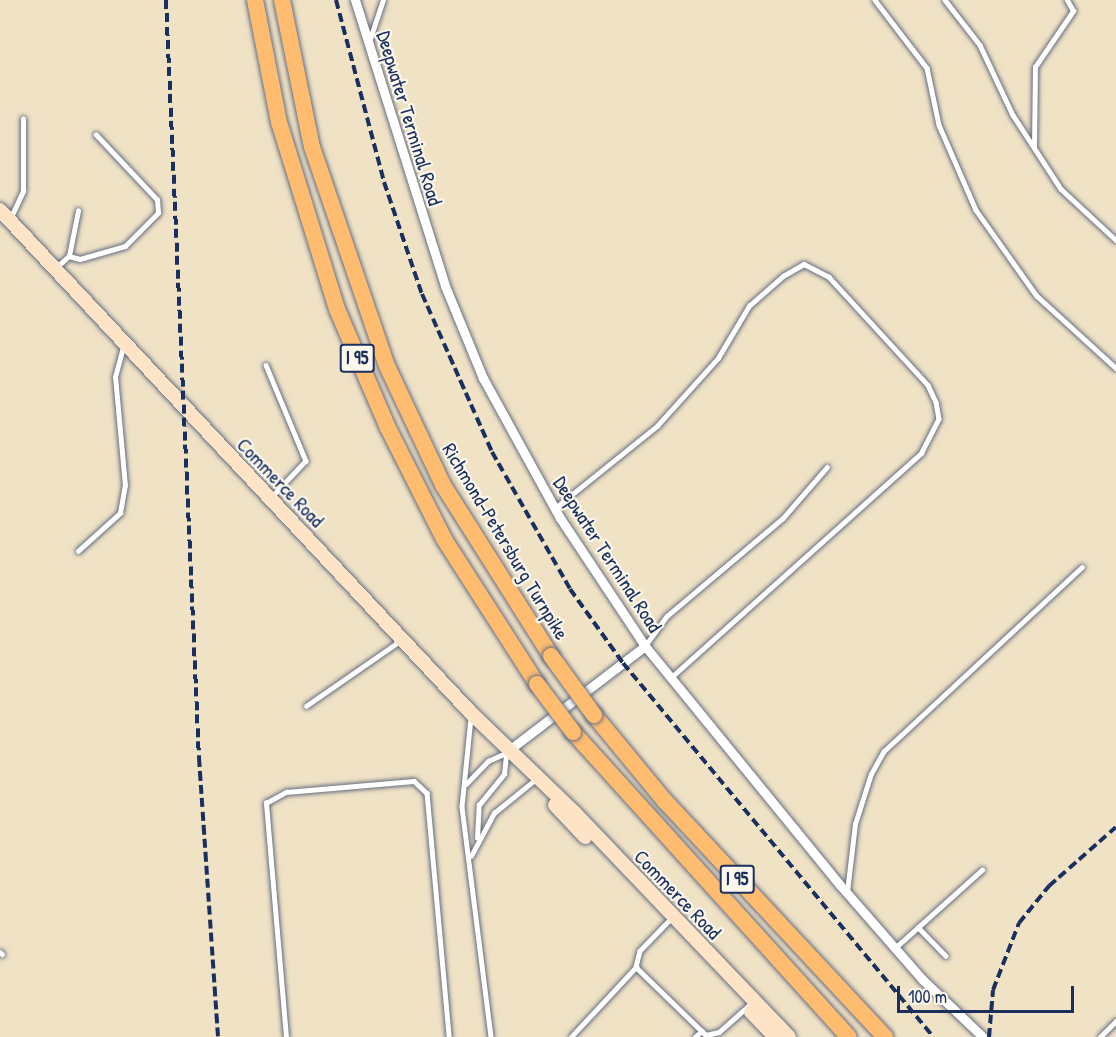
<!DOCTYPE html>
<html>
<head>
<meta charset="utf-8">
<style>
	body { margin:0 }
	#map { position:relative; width:1116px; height:1037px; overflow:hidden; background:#f0e2c5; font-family:"Patrick Hand",sans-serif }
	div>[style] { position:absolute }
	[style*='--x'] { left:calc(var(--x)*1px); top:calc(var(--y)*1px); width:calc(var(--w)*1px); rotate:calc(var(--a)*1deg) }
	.roads { filter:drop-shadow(0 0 2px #666e82) drop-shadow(0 0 2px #666e82) }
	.service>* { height:4.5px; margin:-2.25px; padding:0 2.25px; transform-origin:2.25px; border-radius:2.25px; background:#fff }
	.minor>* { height:9px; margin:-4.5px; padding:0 4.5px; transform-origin:4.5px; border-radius:4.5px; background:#fff }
	.secondary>* { height:14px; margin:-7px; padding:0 7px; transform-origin:7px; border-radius:7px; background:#fee4c6 }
	.motorway>* { height:16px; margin:-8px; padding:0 8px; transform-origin:8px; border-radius:8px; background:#fdbc70 }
	.rail>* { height:4px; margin-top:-2px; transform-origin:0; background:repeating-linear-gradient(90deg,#1b2f5e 0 9px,transparent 0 13.5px) }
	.bridges { filter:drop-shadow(0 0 2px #666e82) drop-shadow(0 0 2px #666e82) }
	.motorway-bridge>* { height:16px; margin:-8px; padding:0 8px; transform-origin:8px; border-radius:8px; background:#fdbc70 }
	span { translate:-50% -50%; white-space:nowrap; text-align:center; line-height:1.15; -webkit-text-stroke:4.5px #fbf7ec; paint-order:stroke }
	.shield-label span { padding:2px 4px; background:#fbf7ec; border:2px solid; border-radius:4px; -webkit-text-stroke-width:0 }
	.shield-label { font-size:18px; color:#1b2f5e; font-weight:700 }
	.street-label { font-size:20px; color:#1b2f5e }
	.scale { position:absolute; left:897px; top:986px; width:177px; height:27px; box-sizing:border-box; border:3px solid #1b2f5e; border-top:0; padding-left:8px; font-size:18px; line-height:21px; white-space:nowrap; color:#1b2f5e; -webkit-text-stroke:4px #fbf7ec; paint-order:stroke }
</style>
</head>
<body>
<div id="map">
	<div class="roads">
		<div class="service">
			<i style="--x:875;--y:0;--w:86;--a:52.6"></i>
			<i style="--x:927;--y:68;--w:58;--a:78.1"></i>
			<i style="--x:939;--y:125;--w:93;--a:66.5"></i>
			<i style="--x:976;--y:210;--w:105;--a:54.7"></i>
			<i style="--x:1037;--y:296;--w:107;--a:42.3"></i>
			<i style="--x:945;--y:0;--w:57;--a:52.1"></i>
			<i style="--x:980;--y:45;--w:77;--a:64.8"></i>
			<i style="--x:1013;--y:115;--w:88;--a:57"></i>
			<i style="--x:1061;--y:189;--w:75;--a:42.8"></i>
			<i style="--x:370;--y:39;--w:41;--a:-71.6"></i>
			<i style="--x:1034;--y:147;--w:80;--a:-89.3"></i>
			<i style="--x:1035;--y:67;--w:68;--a:-55.8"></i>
			<i style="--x:1073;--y:11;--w:13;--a:-119"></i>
			<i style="--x:11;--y:217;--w:29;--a:-65"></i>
			<i style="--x:23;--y:191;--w:72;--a:-90"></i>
			<i style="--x:69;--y:256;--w:46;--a:-78.7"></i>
			<i style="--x:57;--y:267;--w:16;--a:-43"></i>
			<i style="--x:69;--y:256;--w:11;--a:15"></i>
			<i style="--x:80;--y:259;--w:47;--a:-16.1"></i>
			<i style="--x:125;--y:246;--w:47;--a:-45"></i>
			<i style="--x:158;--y:213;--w:13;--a:-94"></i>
			<i style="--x:157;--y:200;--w:89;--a:-133.2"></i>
			<i style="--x:266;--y:365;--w:104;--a:67.4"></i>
			<i style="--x:306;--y:461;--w:50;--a:133.4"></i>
			<i style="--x:555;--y:508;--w:131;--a:-38.8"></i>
			<i style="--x:657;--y:426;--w:91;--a:-48.1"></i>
			<i style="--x:718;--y:358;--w:61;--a:-59.2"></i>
			<i style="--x:749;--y:306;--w:45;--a:-41.4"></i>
			<i style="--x:783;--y:276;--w:24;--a:-30"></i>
			<i style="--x:804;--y:264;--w:28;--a:27"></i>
			<i style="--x:829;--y:277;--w:147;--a:47.5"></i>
			<i style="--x:928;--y:385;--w:19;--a:65"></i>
			<i style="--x:936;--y:402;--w:17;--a:80"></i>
			<i style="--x:939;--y:419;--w:38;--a:117"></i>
			<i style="--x:922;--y:453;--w:337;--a:138.1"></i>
			<i style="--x:78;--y:551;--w:57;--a:-42.1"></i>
			<i style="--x:120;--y:513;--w:27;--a:-80"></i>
			<i style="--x:125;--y:486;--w:109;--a:-95.2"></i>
			<i style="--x:115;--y:377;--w:31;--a:-75"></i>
			<i style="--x:645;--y:646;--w:37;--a:-54"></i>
			<i style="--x:667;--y:616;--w:152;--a:-40.2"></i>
			<i style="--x:783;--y:518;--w:67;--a:-49.2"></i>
			<i style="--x:306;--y:706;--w:114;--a:-34.7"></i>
			<i style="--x:471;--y:718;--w:89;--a:95.8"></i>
			<i style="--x:462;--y:807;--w:232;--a:82.8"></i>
			<i style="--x:466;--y:784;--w:32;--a:-46"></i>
			<i style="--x:488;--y:761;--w:20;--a:-24"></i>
			<i style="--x:477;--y:838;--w:33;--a:-87"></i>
			<i style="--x:479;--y:805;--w:40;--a:-51"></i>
			<i style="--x:504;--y:774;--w:20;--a:-84"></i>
			<i style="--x:471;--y:856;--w:49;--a:-61.9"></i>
			<i style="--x:494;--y:813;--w:54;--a:-39"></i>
			<i style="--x:847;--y:892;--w:68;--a:-83.3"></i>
			<i style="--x:855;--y:824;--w:52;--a:-72.3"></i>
			<i style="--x:871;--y:774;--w:26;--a:-61"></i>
			<i style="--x:884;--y:751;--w:270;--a:-42.9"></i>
			<i style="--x:673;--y:917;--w:47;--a:134.1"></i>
			<i style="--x:640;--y:951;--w:16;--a:104"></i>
			<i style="--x:636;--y:967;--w:98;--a:44.2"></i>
			<i style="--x:706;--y:1035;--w:13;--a:-13"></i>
			<i style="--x:719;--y:1032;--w:47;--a:-41.5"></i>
			<i style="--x:918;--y:927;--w:40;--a:46"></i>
			<i style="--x:895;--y:948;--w:117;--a:-41.9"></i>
			<i style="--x:0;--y:952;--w:3;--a:45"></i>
			<i style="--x:286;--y:1037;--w:235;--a:-94.9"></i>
			<i style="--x:266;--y:803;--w:23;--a:-29"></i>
			<i style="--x:286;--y:792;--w:128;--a:-4.9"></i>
			<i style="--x:414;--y:781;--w:18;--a:43"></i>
			<i style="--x:427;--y:793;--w:245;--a:84.8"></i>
			<i style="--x:571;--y:1037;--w:96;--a:-47.1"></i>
			<i style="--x:695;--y:1037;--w:9;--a:-41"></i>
			<i style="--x:1100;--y:1037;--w:23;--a:-45"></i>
		</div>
		<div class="minor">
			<i style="--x:355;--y:0;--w:300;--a:72.5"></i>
			<i style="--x:445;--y:286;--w:100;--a:67.6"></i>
			<i style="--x:483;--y:378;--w:160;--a:61.2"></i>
			<i style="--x:560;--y:518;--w:154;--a:56.4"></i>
			<i style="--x:645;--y:646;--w:308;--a:50.8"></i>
			<i style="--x:840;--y:885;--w:125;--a:48.9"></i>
			<i style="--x:922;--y:979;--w:84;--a:43.6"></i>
			<i style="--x:509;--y:750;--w:171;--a:-37.4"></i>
		</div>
		<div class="secondary">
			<i style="--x:0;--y:210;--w:689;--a:46.88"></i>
			<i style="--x:471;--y:713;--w:143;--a:43.9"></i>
			<i style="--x:574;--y:812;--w:311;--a:46.3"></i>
			<i style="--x:555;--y:805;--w:44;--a:46.8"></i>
			<i style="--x:751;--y:1012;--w:35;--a:46"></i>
		</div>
		<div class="motorway">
			<i style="--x:255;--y:0;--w:124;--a:78.9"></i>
			<i style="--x:279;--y:122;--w:196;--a:72.8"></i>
			<i style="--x:337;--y:309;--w:129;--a:66.8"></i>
			<i style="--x:388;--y:428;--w:124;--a:63.2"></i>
			<i style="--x:444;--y:539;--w:172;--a:57.3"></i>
			<i style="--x:282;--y:0;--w:150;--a:78.5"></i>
			<i style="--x:312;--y:147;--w:231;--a:71.1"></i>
			<i style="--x:387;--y:366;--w:132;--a:64.8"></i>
			<i style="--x:443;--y:485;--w:202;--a:57.7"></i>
			<i style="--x:594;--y:715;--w:112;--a:50.5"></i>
			<i style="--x:665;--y:801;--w:323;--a:47"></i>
			<i style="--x:573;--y:732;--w:411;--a:47.9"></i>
		</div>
	</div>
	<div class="rail">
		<i style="--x:166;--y:0;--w:759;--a:87.51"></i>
		<i style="--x:199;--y:758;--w:280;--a:86.1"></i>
		<i style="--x:336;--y:0;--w:188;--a:75.2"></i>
		<i style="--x:384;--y:182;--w:118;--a:71.3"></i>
		<i style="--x:422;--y:294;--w:173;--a:66.1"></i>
		<i style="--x:492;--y:452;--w:158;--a:60.3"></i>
		<i style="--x:570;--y:589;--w:91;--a:54.4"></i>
		<i style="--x:623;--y:663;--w:486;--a:50.3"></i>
		<i style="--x:989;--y:1037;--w:47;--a:-85.1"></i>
		<i style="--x:993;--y:990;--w:72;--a:-68.8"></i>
		<i style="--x:1019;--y:923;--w:48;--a:-51"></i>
		<i style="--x:1049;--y:886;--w:89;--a:-41.4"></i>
	</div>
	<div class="bridges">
		<div class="motorway-bridge">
			<i style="--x:551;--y:656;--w:73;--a:53.9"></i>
			<i style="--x:537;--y:684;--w:60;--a:53.1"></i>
		</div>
	</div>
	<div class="shield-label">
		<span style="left:357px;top:358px">I 95</span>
		<span style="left:737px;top:879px">I 95</span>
	</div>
	<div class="street-label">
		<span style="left:410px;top:118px;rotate:73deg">Deepwater Terminal Road</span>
		<span style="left:281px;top:482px;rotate:46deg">Commerce Road</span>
		<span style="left:506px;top:541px;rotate:59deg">Richmond-Petersburg Turnpike</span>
		<span style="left:608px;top:554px;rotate:57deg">Deepwater Terminal Road</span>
		<span style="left:678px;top:894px;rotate:46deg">Commerce Road</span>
	</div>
	<div class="scale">100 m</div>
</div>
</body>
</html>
